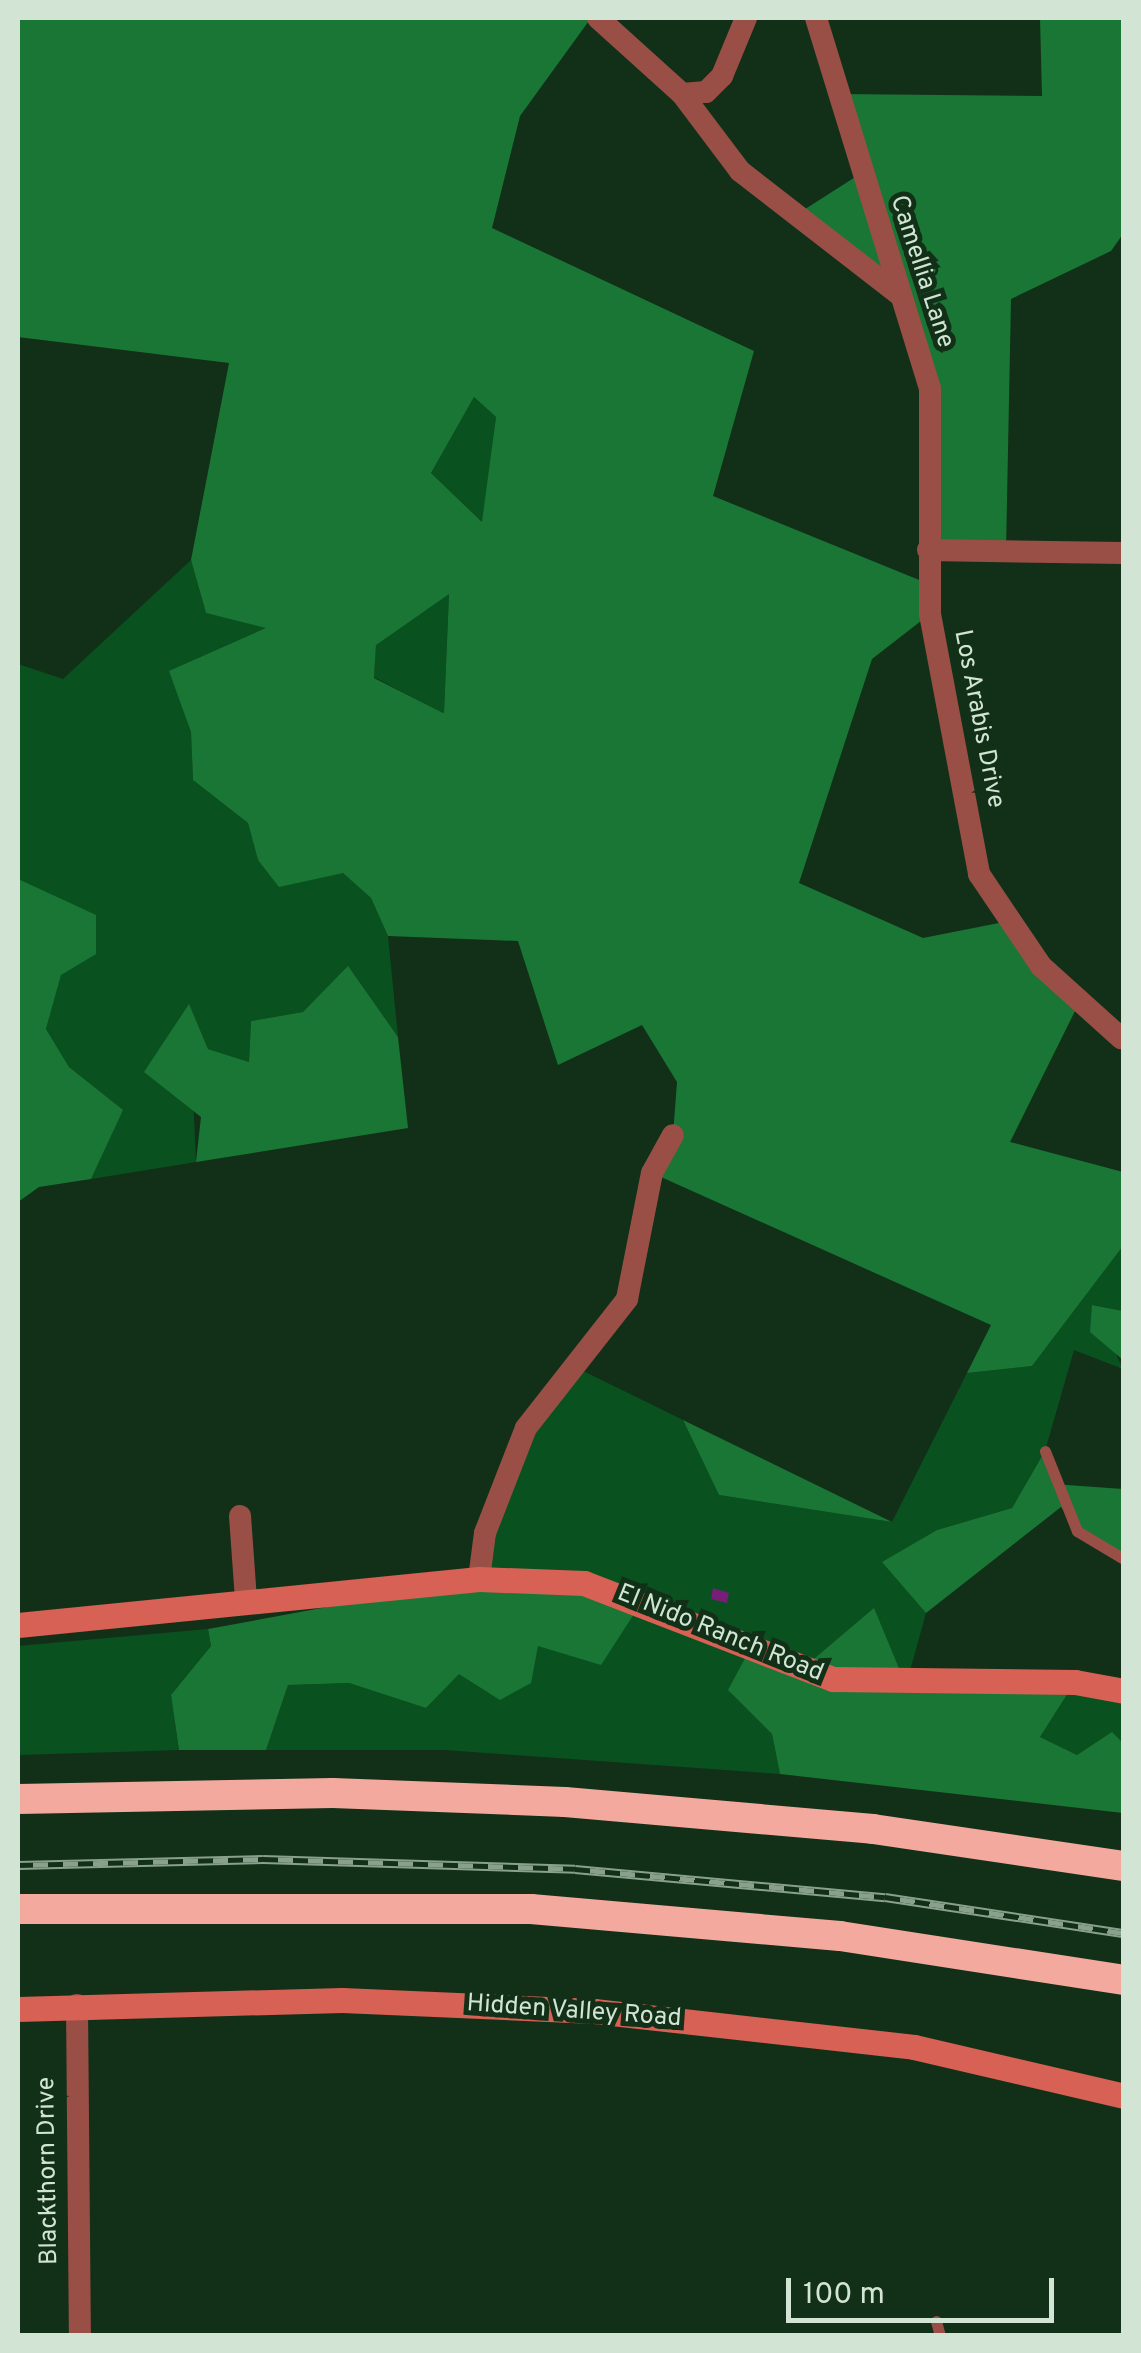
<!DOCTYPE html>
<html>
<head>
<meta charset="utf-8">
<style>
	body { margin:0 }
	#map { position:relative; width:1141px; height:2353px; overflow:hidden; background:#123018; font-family:Overpass,sans-serif }
	div>[style] { position:absolute }
	[style*='--x'] { left:calc(var(--x)*1px); top:calc(var(--y)*1px); width:calc(var(--w)*1px); rotate:calc(var(--a)*1deg) }
	.green>* { inset:0; background:#095220 }
	.forest>* { inset:0; background:#1a7635 }
	.building>* { inset:0; background:#781d78 }
	.lane>* { height:11px; margin:-5.5px; padding:0 5.5px; transform-origin:5.5px; border-radius:5.5px; background:#994f46 }
	.street>* { height:22px; margin:-11px; padding:0 11px; transform-origin:11px; border-radius:11px; background:#994f46 }
	.secondary>* { height:25px; margin:-12.5px; padding:0 12.5px; transform-origin:12.5px; border-radius:12.5px; background:#d76154 }
	.highway>* { height:30px; margin:-15px; padding:0 15px; transform-origin:15px; border-radius:15px; background:#f3a99e }
	.rail>* { height:9px; margin-top:-4.5px; transform-origin:0; background:repeating-linear-gradient(90deg,#123018 0 15px,#89a08d 0 30px); box-sizing:border-box; border-block:2px solid #89a08d }
	span { translate:-50% -50%; white-space:nowrap; text-align:center; line-height:1.15; -webkit-text-stroke:10px #123018; paint-order:stroke }
	.street-label { font-size:25px; color:#d2e4d4 }
	.frame { position:absolute; inset:0; border:20px solid #d2e4d4; pointer-events:none }
	.scale { position:absolute; left:786px; top:2278px; width:268px; height:45px; box-sizing:border-box; border:5px solid #d2e4d4; border-top:0; padding-left:12px; font-size:30px; line-height:35px; white-space:nowrap; color:#d2e4d4; -webkit-text-stroke:8px #123018; paint-order:stroke }
</style>
</head>
<body>
<div id="map">
	<div class="green">
		<i style="clip-path:polygon(474px 397px,496px 417px,483px 523px,431px 473px)"></i>
		<i style="clip-path:polygon(191px 560px,206px 613px,268px 628px,170px 671px,191px 732px,193px 780px,248px 823px,258px 860px,343px 873px,371px 898px,388px 936px,398px 1037px,348px 967px,303px 1012px,251px 1021px,249px 1062px,208px 1049px,189px 1005px,196px 1162px,91px 1179px,122px 1110px,69px 1067px,46px 1029px,61px 974px,63px 905px,18px 879px,18px 664px,63px 679px)"></i>
		<i style="clip-path:polygon(449px 593px,444px 714px,374px 677px,376px 644px)"></i>
		<i style="clip-path:polygon(1123px 1246px,1123px 1311px,1093px 1305px,1123px 1369px,1074px 1350px,1045px 1451px,1012px 1508px,937px 1530px,883px 1562px,926px 1613px,906px 1685px,874px 1609px,802px 1669px,733px 1695px,772px 1734px,780px 1774px,445px 1750px,266px 1750px,288px 1685px,349px 1683px,426px 1708px,459px 1673px,500px 1699px,479px 1579px,526px 1428px,575px 1367px,683px 1420px,719px 1495px,892px 1522px,967px 1373px,1032px 1366px)"></i>
		<i style="clip-path:polygon(208px 1629px,211px 1646px,171px 1695px,179px 1750px,18px 1755px,18px 1646px)"></i>
		<i style="clip-path:polygon(1075px 1682px,1123px 1691px,1123px 1743px,1112px 1733px,1077px 1755px,1040px 1737px)"></i>
	</div>
	<div class="forest">
		<i style="clip-path:polygon(evenodd,18px 18px,591px 18px,520px 116px,492px 228px,754px 351px,713px 496px,929px 584px,930px 614px,872px 659px,799px 883px,923px 938px,1004px 922px,1080px 1001px,1010px 1142px,1123px 1172px,1123px 1246px,1032px 1366px,967px 1373px,991px 1325px,652px 1173px,673px 1135px,677px 1082px,642px 1025px,558px 1065px,518px 941px,388px 936px,371px 898px,343px 873px,279px 887px,258px 860px,248px 823px,193px 780px,191px 732px,169px 671px,266px 628px,206px 613px,191px 560px,229px 363px,18px 337px,18px 18px,474px 397px,496px 417px,482px 522px,431px 473px,474px 397px,18px 18px,449px 594px,444px 713px,443px 713px,374px 678px,376px 645px,449px 594px)"></i>
		<i style="clip-path:polygon(1040px 18px,1123px 18px,1123px 234px,1111px 251px,1011px 299px,1006px 551px,928px 550px,930px 389px,900px 296px,788px 220px,860px 174px,838px 94px,1042px 96px)"></i>
		<i style="clip-path:polygon(18px 879px,96px 915px,96px 954px,61px 975px,46px 1029px,69px 1067px,123px 1110px,91px 1179px,39px 1187px,18px 1202px)"></i>
		<i style="clip-path:polygon(348px 966px,398px 1037px,408px 1128px,196px 1162px,201px 1117px,144px 1072px,189px 1004px,208px 1049px,249px 1062px,251px 1021px,303px 1012px)"></i>
		<i style="clip-path:polygon(1092px 1305px,1123px 1311px,1123px 1360px,1090px 1332px)"></i>
		<i style="clip-path:polygon(683px 1420px,892px 1522px,719px 1495px)"></i>
		<i style="clip-path:polygon(1045px 1451px,1053px 1484px,1123px 1489px,1123px 1559px,1093px 1544px,1061px 1507px,926px 1613px,882px 1562px,937px 1530px,1012px 1508px)"></i>
		<i style="clip-path:polygon(479px 1579px,643px 1600px,601px 1665px,538px 1646px,531px 1683px,500px 1700px,459px 1674px,426px 1708px,349px 1683px,288px 1685px,266px 1750px,179px 1750px,171px 1695px,211px 1646px,208px 1629px)"></i>
		<i style="clip-path:polygon(874px 1608px,906px 1685px,1075px 1682px,1040px 1737px,1077px 1755px,1112px 1732px,1123px 1743px,1123px 1813px,780px 1774px,772px 1734px,728px 1690px,750px 1649px,802px 1669px)"></i>
	</div>
	<div class="building">
		<i style="clip-path:polygon(713px 1588px,729px 1593px,727px 1603px,711px 1599px)"></i>
	</div>
	<div class="lane">
		<i style="--x:1045;--y:1451;--w:86;--a:68.2"></i>
		<i style="--x:1077;--y:1531;--w:55;--a:30.8"></i>
		<i style="--x:936;--y:2321;--w:16;--a:75"></i>
	</div>
	<div class="street">
		<i style="--x:598;--y:18;--w:113;--a:42.1"></i>
		<i style="--x:682;--y:94;--w:24;--a:-5"></i>
		<i style="--x:706;--y:92;--w:23;--a:-45"></i>
		<i style="--x:722;--y:76;--w:63;--a:-67.5"></i>
		<i style="--x:816;--y:18;--w:388;--a:72.9"></i>
		<i style="--x:930;--y:389;--w:225;--a:90"></i>
		<i style="--x:930;--y:614;--w:265;--a:79.3"></i>
		<i style="--x:979;--y:874;--w:111;--a:56"></i>
		<i style="--x:1041;--y:966;--w:108;--a:42"></i>
		<i style="--x:682;--y:94;--w:96;--a:53"></i>
		<i style="--x:740;--y:171;--w:202;--a:37.8"></i>
		<i style="--x:928;--y:550;--w:196;--a:0.9"></i>
		<i style="--x:240;--y:1516;--w:84;--a:85.9"></i>
		<i style="--x:479;--y:1579;--w:46;--a:-82.6"></i>
		<i style="--x:485;--y:1533;--w:113;--a:-68.7"></i>
		<i style="--x:526;--y:1428;--w:164;--a:-51.9"></i>
		<i style="--x:627;--y:1299;--w:128;--a:-78.8"></i>
		<i style="--x:652;--y:1173;--w:43;--a:-61.1"></i>
		<i style="--x:77;--y:2005;--w:331;--a:89.5"></i>
	</div>
	<div class="secondary">
		<i style="--x:18;--y:1625;--w:463;--a:-5.7"></i>
		<i style="--x:479;--y:1579;--w:105;--a:2.2"></i>
		<i style="--x:584;--y:1583;--w:267;--a:21.1"></i>
		<i style="--x:833;--y:1679;--w:242;--a:0.7"></i>
		<i style="--x:1075;--y:1682;--w:50;--a:10.4"></i>
		<i style="--x:18;--y:2009;--w:324;--a:-1.6"></i>
		<i style="--x:342;--y:2000;--w:252;--a:2.5"></i>
		<i style="--x:594;--y:2011;--w:322;--a:6.4"></i>
		<i style="--x:914;--y:2047;--w:216;--a:13.1"></i>
	</div>
	<div class="highway">
		<i style="--x:18;--y:1799;--w:315;--a:-1.1"></i>
		<i style="--x:333;--y:1793;--w:232;--a:2.2"></i>
		<i style="--x:565;--y:1802;--w:309;--a:5"></i>
		<i style="--x:873;--y:1829;--w:254;--a:8.4"></i>
		<i style="--x:18;--y:1909;--w:513;--a:0"></i>
		<i style="--x:531;--y:1909;--w:310;--a:5"></i>
		<i style="--x:840;--y:1936;--w:287;--a:8.8"></i>
	</div>
	<div class="rail">
		<i style="--x:18;--y:1865;--w:245;--a:-1.4"></i>
		<i style="--x:263;--y:1859;--w:312;--a:1.8"></i>
		<i style="--x:575;--y:1869;--w:311;--a:5.2"></i>
		<i style="--x:885;--y:1897;--w:242;--a:8.6"></i>
	</div>
	<div class="street-label">
		<span style="left:921px;top:272px;rotate:72deg">Camellia Lane</span>
		<span style="left:978px;top:719px;rotate:79deg">Los Arabis Drive</span>
		<span style="left:720px;top:1634px;rotate:22deg">El Nido Ranch Road</span>
		<span style="left:574px;top:2012px;rotate:4deg">Hidden Valley Road</span>
		<span style="left:49px;top:2171px;rotate:-91deg">Blackthorn Drive</span>
	</div>
	<div class="frame"></div>
	<div class="scale">100 m</div>
</div>
</body>
</html>
